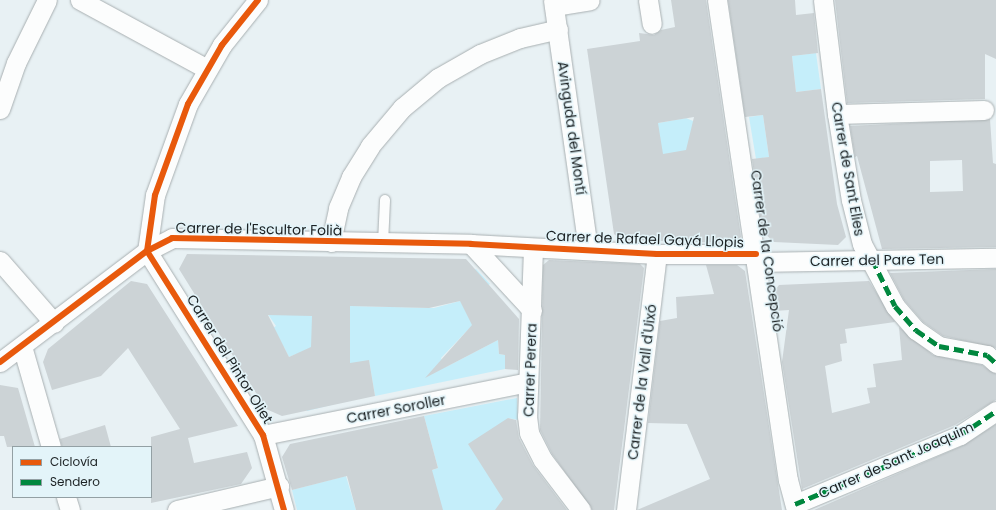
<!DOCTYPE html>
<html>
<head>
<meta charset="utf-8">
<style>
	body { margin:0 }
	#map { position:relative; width:996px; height:510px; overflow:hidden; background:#e8f1f4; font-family:Poppins,sans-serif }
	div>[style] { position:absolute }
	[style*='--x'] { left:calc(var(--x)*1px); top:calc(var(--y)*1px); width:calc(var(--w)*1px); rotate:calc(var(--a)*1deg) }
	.green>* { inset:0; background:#c5eefa }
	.building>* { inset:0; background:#ccd3d6 }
	.roads { filter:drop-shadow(0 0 1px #a8afb1) drop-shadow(0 0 1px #a8afb1) }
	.lane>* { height:10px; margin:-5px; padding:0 5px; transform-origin:5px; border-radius:5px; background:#fcfdfd }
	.street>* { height:19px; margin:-9.5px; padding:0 9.5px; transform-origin:9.5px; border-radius:9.5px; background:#fcfdfd }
	.quiet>* { height:5px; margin-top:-2.5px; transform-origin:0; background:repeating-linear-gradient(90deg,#00873e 0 10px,transparent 0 15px) }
	.cycleway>* { height:6px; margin:-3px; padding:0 3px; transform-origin:3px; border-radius:3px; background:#e8590c }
	span { translate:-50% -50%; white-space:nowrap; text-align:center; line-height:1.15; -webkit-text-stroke:3px #e3f4f9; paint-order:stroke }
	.street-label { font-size:14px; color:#1c2224 }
	.legend { position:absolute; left:12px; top:446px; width:140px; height:52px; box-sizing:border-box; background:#e3f4f9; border:1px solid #93a0a4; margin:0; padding:5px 7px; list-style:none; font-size:12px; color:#1c2224 }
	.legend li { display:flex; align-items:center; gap:8px; height:20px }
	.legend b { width:20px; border:1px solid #93a0a4 }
</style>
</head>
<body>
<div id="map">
	<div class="green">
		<i style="clip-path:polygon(816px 53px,821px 89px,796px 92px,792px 56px)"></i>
		<i style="clip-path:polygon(763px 115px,769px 157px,756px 159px,749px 117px)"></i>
		<i style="clip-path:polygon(686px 118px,693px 121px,697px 140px,692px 163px,647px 157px,642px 126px)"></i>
		<i style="clip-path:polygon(476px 269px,490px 284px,461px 303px,484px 313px,441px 358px,446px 367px,498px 340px,499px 354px,505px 355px,505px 369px,375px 396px,369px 360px,331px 405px,307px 411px,296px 354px,289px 357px,284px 347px,232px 353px,276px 326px,265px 310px,249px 297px,312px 316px,312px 329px,332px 341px,350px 339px,350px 306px,434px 308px,460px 301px,452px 284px)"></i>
		<i style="clip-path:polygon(517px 398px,518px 420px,508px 418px,503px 499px,497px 510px,442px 510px,430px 471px,438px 468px,424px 416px)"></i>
		<i style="clip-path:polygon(346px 476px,356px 510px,297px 510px,292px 490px)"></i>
	</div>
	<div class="building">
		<i style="clip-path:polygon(evenodd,671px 0,706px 0,741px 237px,734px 243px,621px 240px,614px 234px,587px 49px,640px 41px,639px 33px,654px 35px,661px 30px,675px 27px,671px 0,694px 117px,686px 150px,663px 154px,658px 123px,694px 117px)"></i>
		<i style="clip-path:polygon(728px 0,795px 0,796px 15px,814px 13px,818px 53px,792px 56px,796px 92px,821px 89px,837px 204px,846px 237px,838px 245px,774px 242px,762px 231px,752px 159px,769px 157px,763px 115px,745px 117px)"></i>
		<i style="clip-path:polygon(835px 0,996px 0,996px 59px,985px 54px,985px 99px,847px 103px)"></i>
		<i style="clip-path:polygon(evenodd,990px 119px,993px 163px,996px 164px,996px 247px,882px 249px,857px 156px,855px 157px,850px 126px,990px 119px,962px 160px,963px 191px,930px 192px,930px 161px,962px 160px)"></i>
		<i style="clip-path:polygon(evenodd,187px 254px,466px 259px,519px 319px,518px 370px,505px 369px,505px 355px,499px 354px,498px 340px,425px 378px,472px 325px,460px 301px,429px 308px,350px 306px,350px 363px,369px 360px,375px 396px,282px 416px,266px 409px,179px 269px,187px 254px,268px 315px,312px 316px,311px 347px,289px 357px,268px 315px)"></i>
		<i style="clip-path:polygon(549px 260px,640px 264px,644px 268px,614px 510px,592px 510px,552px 454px,540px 430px,543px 265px)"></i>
		<i style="clip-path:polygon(706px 265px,737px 265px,745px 271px,782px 510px,637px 510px,710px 479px,687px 424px,648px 423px,660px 321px,677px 318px,676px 297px,714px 294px)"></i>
		<i style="clip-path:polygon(996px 269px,996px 348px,943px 336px,923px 322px,904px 300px,890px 273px)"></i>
		<i style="clip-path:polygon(131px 281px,147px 284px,238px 426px,188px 438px,194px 463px,247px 452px,252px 468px,241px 484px,151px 503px,151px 437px,180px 429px,128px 348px,101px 376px,52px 390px,43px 362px,48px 349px)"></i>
		<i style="clip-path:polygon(869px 281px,895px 322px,845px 329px,847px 343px,840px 344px,842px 361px,825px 366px,832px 413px,870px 403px,867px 388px,876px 387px,873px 364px,902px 360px,899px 327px,933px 355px,982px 365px,996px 374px,996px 400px,955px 425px,802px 489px,782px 362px,789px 310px,774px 311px,772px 294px,779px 285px)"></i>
		<i style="clip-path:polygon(0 385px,18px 388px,35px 447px,7px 447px,4px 436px,0 436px)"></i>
		<i style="clip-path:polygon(424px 416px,438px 468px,432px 470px,443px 510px,356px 510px,347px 476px,292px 490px,282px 457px,290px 444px)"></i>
		<i style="clip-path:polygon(508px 418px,516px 420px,519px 438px,533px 465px,567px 510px,495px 510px,503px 499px,468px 444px)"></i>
		<i style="clip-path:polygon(996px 424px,996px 510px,814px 510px,964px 445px)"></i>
		<i style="clip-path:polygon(105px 425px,111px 447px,62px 447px,60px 439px)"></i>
	</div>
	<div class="roads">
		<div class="lane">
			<i style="--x:383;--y:243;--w:43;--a:-87.3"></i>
		</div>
		<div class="street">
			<i style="--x:80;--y:0;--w:145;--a:28.5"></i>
			<i style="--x:258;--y:0;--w:58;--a:128.7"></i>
			<i style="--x:222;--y:45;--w:68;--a:120"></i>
			<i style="--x:188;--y:104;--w:97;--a:109.9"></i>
			<i style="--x:155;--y:195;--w:57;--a:98.1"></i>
			<i style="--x:147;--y:251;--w:218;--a:57.8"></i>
			<i style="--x:263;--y:435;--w:78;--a:74.4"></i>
			<i style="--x:553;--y:0;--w:252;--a:82"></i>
			<i style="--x:648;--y:0;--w:24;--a:81"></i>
			<i style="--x:717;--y:0;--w:485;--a:81.6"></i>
			<i style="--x:788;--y:480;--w:31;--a:75"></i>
			<i style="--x:823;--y:0;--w:115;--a:83"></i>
			<i style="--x:837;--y:114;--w:87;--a:80.8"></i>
			<i style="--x:851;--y:200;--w:45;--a:76"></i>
			<i style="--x:862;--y:244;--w:70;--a:62"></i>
			<i style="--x:895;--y:306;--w:32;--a:49"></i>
			<i style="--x:916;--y:330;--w:28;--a:35"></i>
			<i style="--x:939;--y:346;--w:49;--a:10.6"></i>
			<i style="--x:987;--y:355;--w:12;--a:42"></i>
			<i style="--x:554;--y:6;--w:36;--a:-9"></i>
			<i style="--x:0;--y:109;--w:49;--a:-70.8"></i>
			<i style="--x:16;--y:63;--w:70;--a:-63.8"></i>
			<i style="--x:837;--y:114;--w:147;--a:-1.6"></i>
			<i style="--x:331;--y:242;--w:35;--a:-78"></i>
			<i style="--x:338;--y:208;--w:34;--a:-67"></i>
			<i style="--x:351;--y:177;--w:36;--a:-58"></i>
			<i style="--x:370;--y:146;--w:50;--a:-49.9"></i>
			<i style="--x:402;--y:108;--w:47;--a:-39.8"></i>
			<i style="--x:438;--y:78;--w:48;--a:-29.7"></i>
			<i style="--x:480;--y:54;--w:43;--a:-21.8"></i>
			<i style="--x:520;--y:38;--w:39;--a:-13"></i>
			<i style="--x:471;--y:244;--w:90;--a:47.3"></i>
			<i style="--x:533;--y:248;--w:168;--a:92"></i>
			<i style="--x:527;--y:416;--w:17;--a:83"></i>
			<i style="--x:529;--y:433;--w:30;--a:63"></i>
			<i style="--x:543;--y:460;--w:63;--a:52.8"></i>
			<i style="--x:0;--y:261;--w:82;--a:48.9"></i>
			<i style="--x:757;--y:262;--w:239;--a:-1"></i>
			<i style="--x:22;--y:346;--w:105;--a:74"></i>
			<i style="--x:0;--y:362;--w:184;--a:-37.1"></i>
			<i style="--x:147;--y:251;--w:28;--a:-27"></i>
			<i style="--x:172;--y:238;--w:299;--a:1.1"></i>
			<i style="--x:471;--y:244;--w:186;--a:3.1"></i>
			<i style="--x:657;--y:254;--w:99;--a:0"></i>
			<i style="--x:263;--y:435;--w:270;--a:-11.3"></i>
			<i style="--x:66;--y:497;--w:14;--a:73"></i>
			<i style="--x:795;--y:504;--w:179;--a:-22.7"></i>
			<i style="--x:960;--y:435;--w:43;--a:-33.7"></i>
			<i style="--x:177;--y:510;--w:105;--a:-13.2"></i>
			<i style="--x:626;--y:510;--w:258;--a:-83.1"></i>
		</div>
	</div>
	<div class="quiet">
		<i style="--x:872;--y:259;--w:52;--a:63.9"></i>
		<i style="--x:895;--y:306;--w:32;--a:49"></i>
		<i style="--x:916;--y:330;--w:28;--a:35"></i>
		<i style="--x:939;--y:346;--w:49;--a:10.6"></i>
		<i style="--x:987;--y:355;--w:12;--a:42"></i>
		<i style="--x:795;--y:504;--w:179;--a:-22.7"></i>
		<i style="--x:960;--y:435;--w:43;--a:-33.7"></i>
	</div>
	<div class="cycleway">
		<i style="--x:258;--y:0;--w:58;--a:128.7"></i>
		<i style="--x:222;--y:45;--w:68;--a:120"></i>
		<i style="--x:188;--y:104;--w:97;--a:109.9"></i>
		<i style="--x:155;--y:195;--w:57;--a:98.1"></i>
		<i style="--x:147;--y:251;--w:218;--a:57.8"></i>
		<i style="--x:263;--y:435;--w:78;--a:74.4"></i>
		<i style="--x:0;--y:362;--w:184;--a:-37.1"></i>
		<i style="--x:147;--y:251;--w:28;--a:-27"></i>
		<i style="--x:172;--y:238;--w:299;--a:1.1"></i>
		<i style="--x:471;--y:244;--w:186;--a:3.1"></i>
		<i style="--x:657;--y:254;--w:99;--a:0"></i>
	</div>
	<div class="street-label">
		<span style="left:572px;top:128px;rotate:82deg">Avinguda del Montí</span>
		<span style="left:848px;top:169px;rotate:80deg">Carrer de Sant Elies</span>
		<span style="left:259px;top:229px;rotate:1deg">Carrer de l'Escultor Folià</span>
		<span style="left:645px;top:239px;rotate:2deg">Carrer de Rafael Gayá Llopis</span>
		<span style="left:767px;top:251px;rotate:82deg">Carrer de la Concepció</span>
		<span style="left:877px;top:260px;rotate:-1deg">Carrer del Pare Ten</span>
		<span style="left:230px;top:359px;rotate:58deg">Carrer del Pintor Oliet</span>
		<span style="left:530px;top:370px;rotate:-88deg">Carrer Perera</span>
		<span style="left:642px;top:382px;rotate:-83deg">Carrer de la Vall d'Uixó</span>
		<span style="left:396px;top:409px;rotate:-11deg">Carrer Soroller</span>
		<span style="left:896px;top:460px;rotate:-24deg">Carrer de Sant Joaquim</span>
	</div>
	<ul class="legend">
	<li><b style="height:5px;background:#e8590c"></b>Ciclovía</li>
	<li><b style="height:5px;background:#00873e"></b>Sendero</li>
	</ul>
</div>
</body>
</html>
